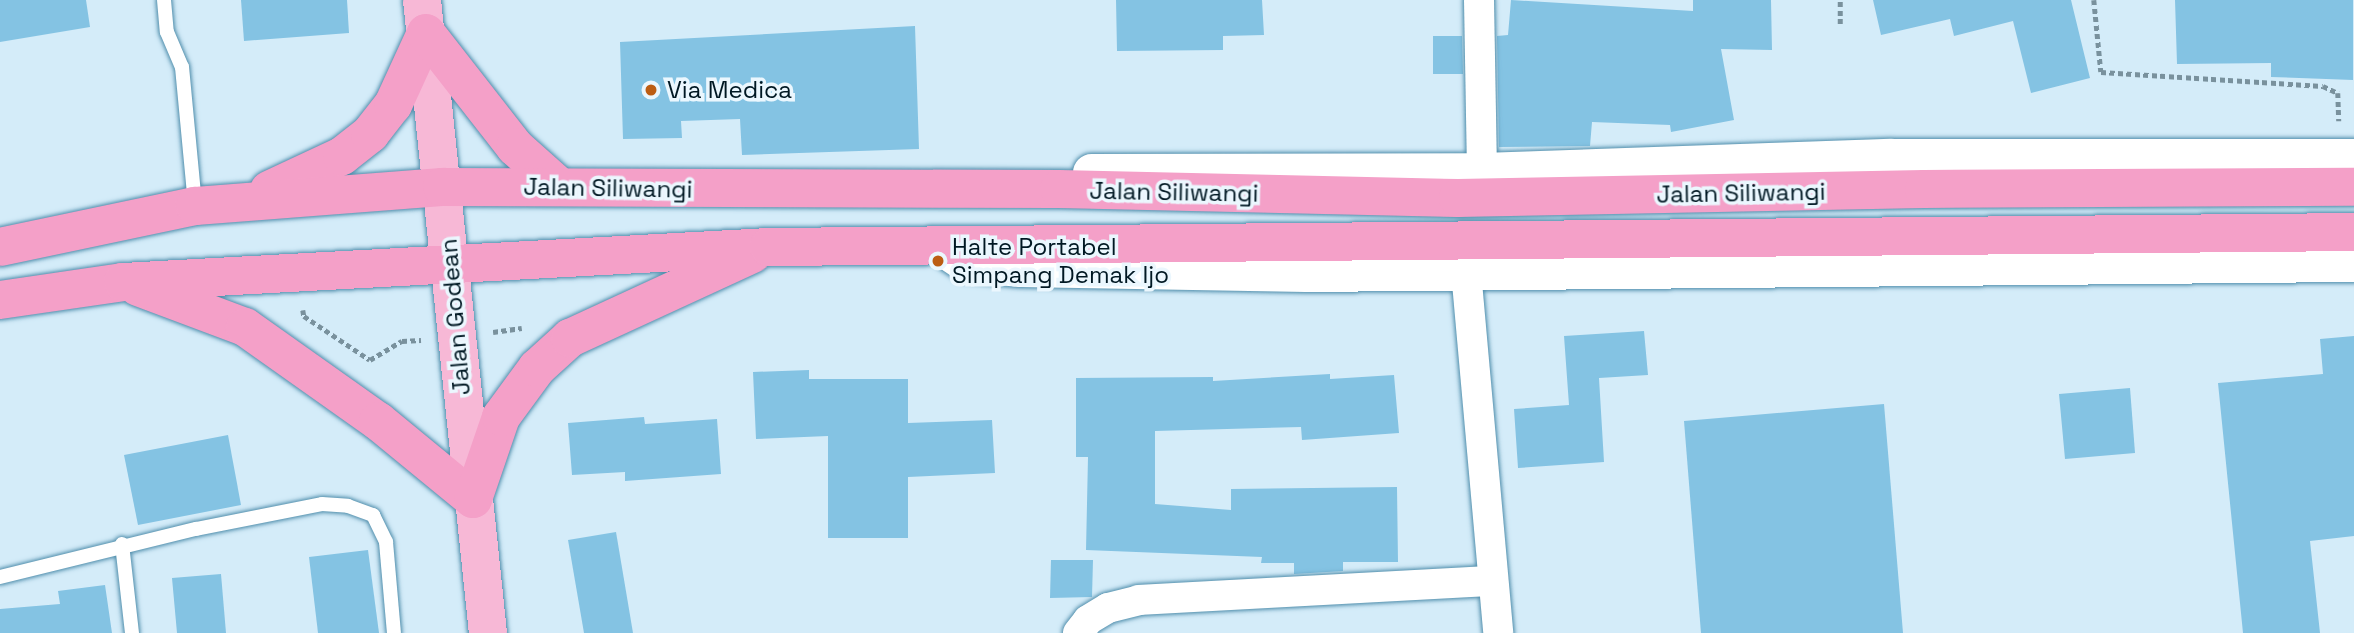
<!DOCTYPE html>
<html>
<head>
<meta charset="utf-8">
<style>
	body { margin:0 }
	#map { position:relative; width:2354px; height:633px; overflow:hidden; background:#d4ecf9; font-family:"Space Grotesk",sans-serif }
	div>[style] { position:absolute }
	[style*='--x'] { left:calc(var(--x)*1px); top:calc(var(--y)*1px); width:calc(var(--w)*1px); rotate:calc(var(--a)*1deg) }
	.building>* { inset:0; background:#84c3e3 }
	.path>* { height:4.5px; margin-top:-2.25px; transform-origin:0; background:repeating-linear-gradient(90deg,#79919d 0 5px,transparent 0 8.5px) }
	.roads { filter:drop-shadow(0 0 2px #508eac) drop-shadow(0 0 2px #508eac) }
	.service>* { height:14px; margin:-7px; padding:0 7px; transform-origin:7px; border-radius:7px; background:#fff }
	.minor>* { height:30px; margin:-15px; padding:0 15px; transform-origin:15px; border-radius:15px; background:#fff }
	.tertiary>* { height:37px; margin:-18.5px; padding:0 18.5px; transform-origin:18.5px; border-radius:18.5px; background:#fff }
	.primary>* { height:38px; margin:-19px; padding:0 19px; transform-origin:19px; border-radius:19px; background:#f7b8d6 }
	.trunk>* { height:38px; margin:-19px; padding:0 19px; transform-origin:19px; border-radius:19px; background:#f4a0c8 }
	.dots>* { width:19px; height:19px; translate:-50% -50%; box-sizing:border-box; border:4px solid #ebf7fe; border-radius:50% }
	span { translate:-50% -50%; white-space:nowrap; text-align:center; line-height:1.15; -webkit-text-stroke:7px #ebf7fe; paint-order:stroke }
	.poi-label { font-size:24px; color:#001823 }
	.left { translate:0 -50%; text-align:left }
	.street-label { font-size:24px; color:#001823 }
</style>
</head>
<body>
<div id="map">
	<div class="building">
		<i style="clip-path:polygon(0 0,86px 0,90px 27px,0 42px)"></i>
		<i style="clip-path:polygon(241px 0,347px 0,349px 33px,244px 41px)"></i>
		<i style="clip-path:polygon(1116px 0,1262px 0,1264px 35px,1223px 36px,1223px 50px,1117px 51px)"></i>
		<i style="clip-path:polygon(1511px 0,1693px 11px,1693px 0,1771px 0,1772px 50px,1721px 49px,1734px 120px,1671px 132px,1670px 125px,1592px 122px,1590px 146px,1499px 147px,1497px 36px,1508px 35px)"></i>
		<i style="clip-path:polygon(1873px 0,2071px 0,2090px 78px,2031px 93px,2013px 21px,1954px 36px,1950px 19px,1881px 35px)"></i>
		<i style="clip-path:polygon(2175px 0,2353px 0,2353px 80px,2271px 77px,2271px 63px,2177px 64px)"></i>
		<i style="clip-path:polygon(915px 26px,919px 149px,742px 155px,740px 119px,681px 121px,682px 138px,623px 139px,620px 42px)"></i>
		<i style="clip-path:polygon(1433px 36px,1462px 36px,1463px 74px,1433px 74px)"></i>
		<i style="clip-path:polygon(1644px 331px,1648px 375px,1599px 378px,1604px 462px,1518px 468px,1514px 409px,1569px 405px,1564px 336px)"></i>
		<i style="clip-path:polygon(2354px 336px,2354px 536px,2310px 541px,2320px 633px,2243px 633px,2218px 383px,2323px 374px,2320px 339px)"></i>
		<i style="clip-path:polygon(809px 370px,809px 379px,908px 379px,908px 423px,992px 420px,995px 473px,908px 477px,908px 538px,828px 538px,828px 436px,756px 439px,753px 372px)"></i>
		<i style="clip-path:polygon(1330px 374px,1330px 379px,1394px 375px,1399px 433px,1302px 440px,1301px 427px,1155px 431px,1155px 504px,1231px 510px,1231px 489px,1397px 487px,1398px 562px,1343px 562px,1343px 571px,1294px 574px,1294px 563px,1261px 563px,1262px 557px,1086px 550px,1088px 457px,1076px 457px,1076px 378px,1213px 377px,1213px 381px)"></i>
		<i style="clip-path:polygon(2130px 388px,2135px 453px,2065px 459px,2059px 394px)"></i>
		<i style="clip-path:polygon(1884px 404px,1903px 633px,1701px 633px,1684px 421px)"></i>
		<i style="clip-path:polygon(644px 417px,645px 424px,717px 419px,721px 474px,625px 481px,625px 472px,572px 475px,568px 423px)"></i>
		<i style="clip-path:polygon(228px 435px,241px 505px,138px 525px,124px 455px)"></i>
		<i style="clip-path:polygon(616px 532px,633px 633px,584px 633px,568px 540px)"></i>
		<i style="clip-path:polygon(368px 550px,379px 633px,318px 633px,309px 557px)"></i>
		<i style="clip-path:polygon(1051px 560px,1093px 560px,1092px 597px,1050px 598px)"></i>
		<i style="clip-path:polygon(221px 574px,226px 633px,177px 633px,172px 578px)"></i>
		<i style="clip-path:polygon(105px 585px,112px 633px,0 633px,0 609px,60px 604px,58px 591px)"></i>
	</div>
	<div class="path">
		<i style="--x:2094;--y:0;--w:72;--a:84.4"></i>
		<i style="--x:2101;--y:72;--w:222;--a:3.6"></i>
		<i style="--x:2323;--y:86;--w:17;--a:25"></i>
		<i style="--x:2338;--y:93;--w:28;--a:88"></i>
		<i style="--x:1840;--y:24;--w:24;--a:-90"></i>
		<i style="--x:303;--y:310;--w:6;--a:81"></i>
		<i style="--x:304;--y:316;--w:79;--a:33.7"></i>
		<i style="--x:370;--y:360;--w:37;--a:-31"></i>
		<i style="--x:402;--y:341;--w:19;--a:-3"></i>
		<i style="--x:493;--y:332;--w:29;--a:-8"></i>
	</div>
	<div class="roads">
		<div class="service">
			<i style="--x:164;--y:0;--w:32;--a:85"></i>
			<i style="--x:167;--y:32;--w:38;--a:67"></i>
			<i style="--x:182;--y:67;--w:139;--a:84.6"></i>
			<i style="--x:122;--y:544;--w:90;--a:83.6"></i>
			<i style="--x:0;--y:577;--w:202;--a:-13.8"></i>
			<i style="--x:196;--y:529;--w:128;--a:-11.2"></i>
			<i style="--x:322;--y:504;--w:26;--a:4"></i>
			<i style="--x:348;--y:506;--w:27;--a:20"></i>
			<i style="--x:373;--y:515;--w:30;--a:64"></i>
			<i style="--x:386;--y:542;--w:91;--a:85"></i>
		</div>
		<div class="minor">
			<i style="--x:1479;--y:0;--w:171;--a:89"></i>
			<i style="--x:1466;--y:271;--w:363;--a:84.9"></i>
			<i style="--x:1078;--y:633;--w:16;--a:-52"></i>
			<i style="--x:1088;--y:620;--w:23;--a:-31"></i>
			<i style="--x:1108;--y:608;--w:32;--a:-14"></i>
			<i style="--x:1139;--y:600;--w:354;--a:-3.1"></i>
		</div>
		<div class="tertiary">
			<i style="--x:1091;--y:172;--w:391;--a:-0.1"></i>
			<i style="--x:1482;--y:171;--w:409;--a:-2"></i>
			<i style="--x:1891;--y:157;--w:463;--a:0"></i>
			<i style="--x:937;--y:244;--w:34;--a:34"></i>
			<i style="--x:965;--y:263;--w:56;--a:5.1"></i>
			<i style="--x:1021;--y:268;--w:285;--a:1"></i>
			<i style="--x:1306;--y:273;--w:1048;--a:-0.55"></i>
		</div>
		<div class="primary">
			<i style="--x:422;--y:0;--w:636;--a:84.05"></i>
		</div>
		<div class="trunk">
			<i style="--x:269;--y:190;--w:81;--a:-25"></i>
			<i style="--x:342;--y:156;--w:36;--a:-38"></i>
			<i style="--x:370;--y:134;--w:37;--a:-52"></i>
			<i style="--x:393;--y:105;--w:79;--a:-65.4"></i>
			<i style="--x:426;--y:33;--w:145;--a:52"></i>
			<i style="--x:515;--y:147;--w:60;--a:41.6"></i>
			<i style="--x:0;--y:247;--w:199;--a:-11.9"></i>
			<i style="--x:195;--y:206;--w:248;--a:-4.4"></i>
			<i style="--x:442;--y:187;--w:617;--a:0.19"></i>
			<i style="--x:1059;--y:189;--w:399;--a:1.3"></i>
			<i style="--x:1458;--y:198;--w:466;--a:-1.1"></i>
			<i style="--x:1924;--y:189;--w:430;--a:-0.3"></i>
			<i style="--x:138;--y:287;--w:114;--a:20.5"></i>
			<i style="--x:245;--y:327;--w:163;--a:35.3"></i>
			<i style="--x:378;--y:421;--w:123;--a:39.4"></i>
			<i style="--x:473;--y:499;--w:87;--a:-71.1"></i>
			<i style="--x:501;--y:417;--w:61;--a:-53.7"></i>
			<i style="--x:537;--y:368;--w:45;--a:-42.3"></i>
			<i style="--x:570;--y:338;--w:201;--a:-24.7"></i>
			<i style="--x:0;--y:300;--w:124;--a:-8.3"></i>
			<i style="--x:123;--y:282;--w:647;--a:-3.1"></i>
			<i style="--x:769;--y:247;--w:1585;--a:-0.54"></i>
		</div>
	</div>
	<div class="dots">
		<i style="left:651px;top:90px;background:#bc5d13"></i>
		<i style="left:938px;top:261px;background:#bc5d13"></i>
	</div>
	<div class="poi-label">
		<span class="left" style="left:667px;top:90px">Via Medica</span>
		<span class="left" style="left:952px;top:261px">Halte Portabel<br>Simpang Demak Ijo</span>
	</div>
	<div class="street-label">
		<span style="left:608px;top:188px;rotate:1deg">Jalan Siliwangi</span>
		<span style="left:1174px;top:192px;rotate:1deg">Jalan Siliwangi</span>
		<span style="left:1741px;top:193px;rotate:-1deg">Jalan Siliwangi</span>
		<span style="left:455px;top:317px;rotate:-95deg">Jalan Godean</span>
	</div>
</div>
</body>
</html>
